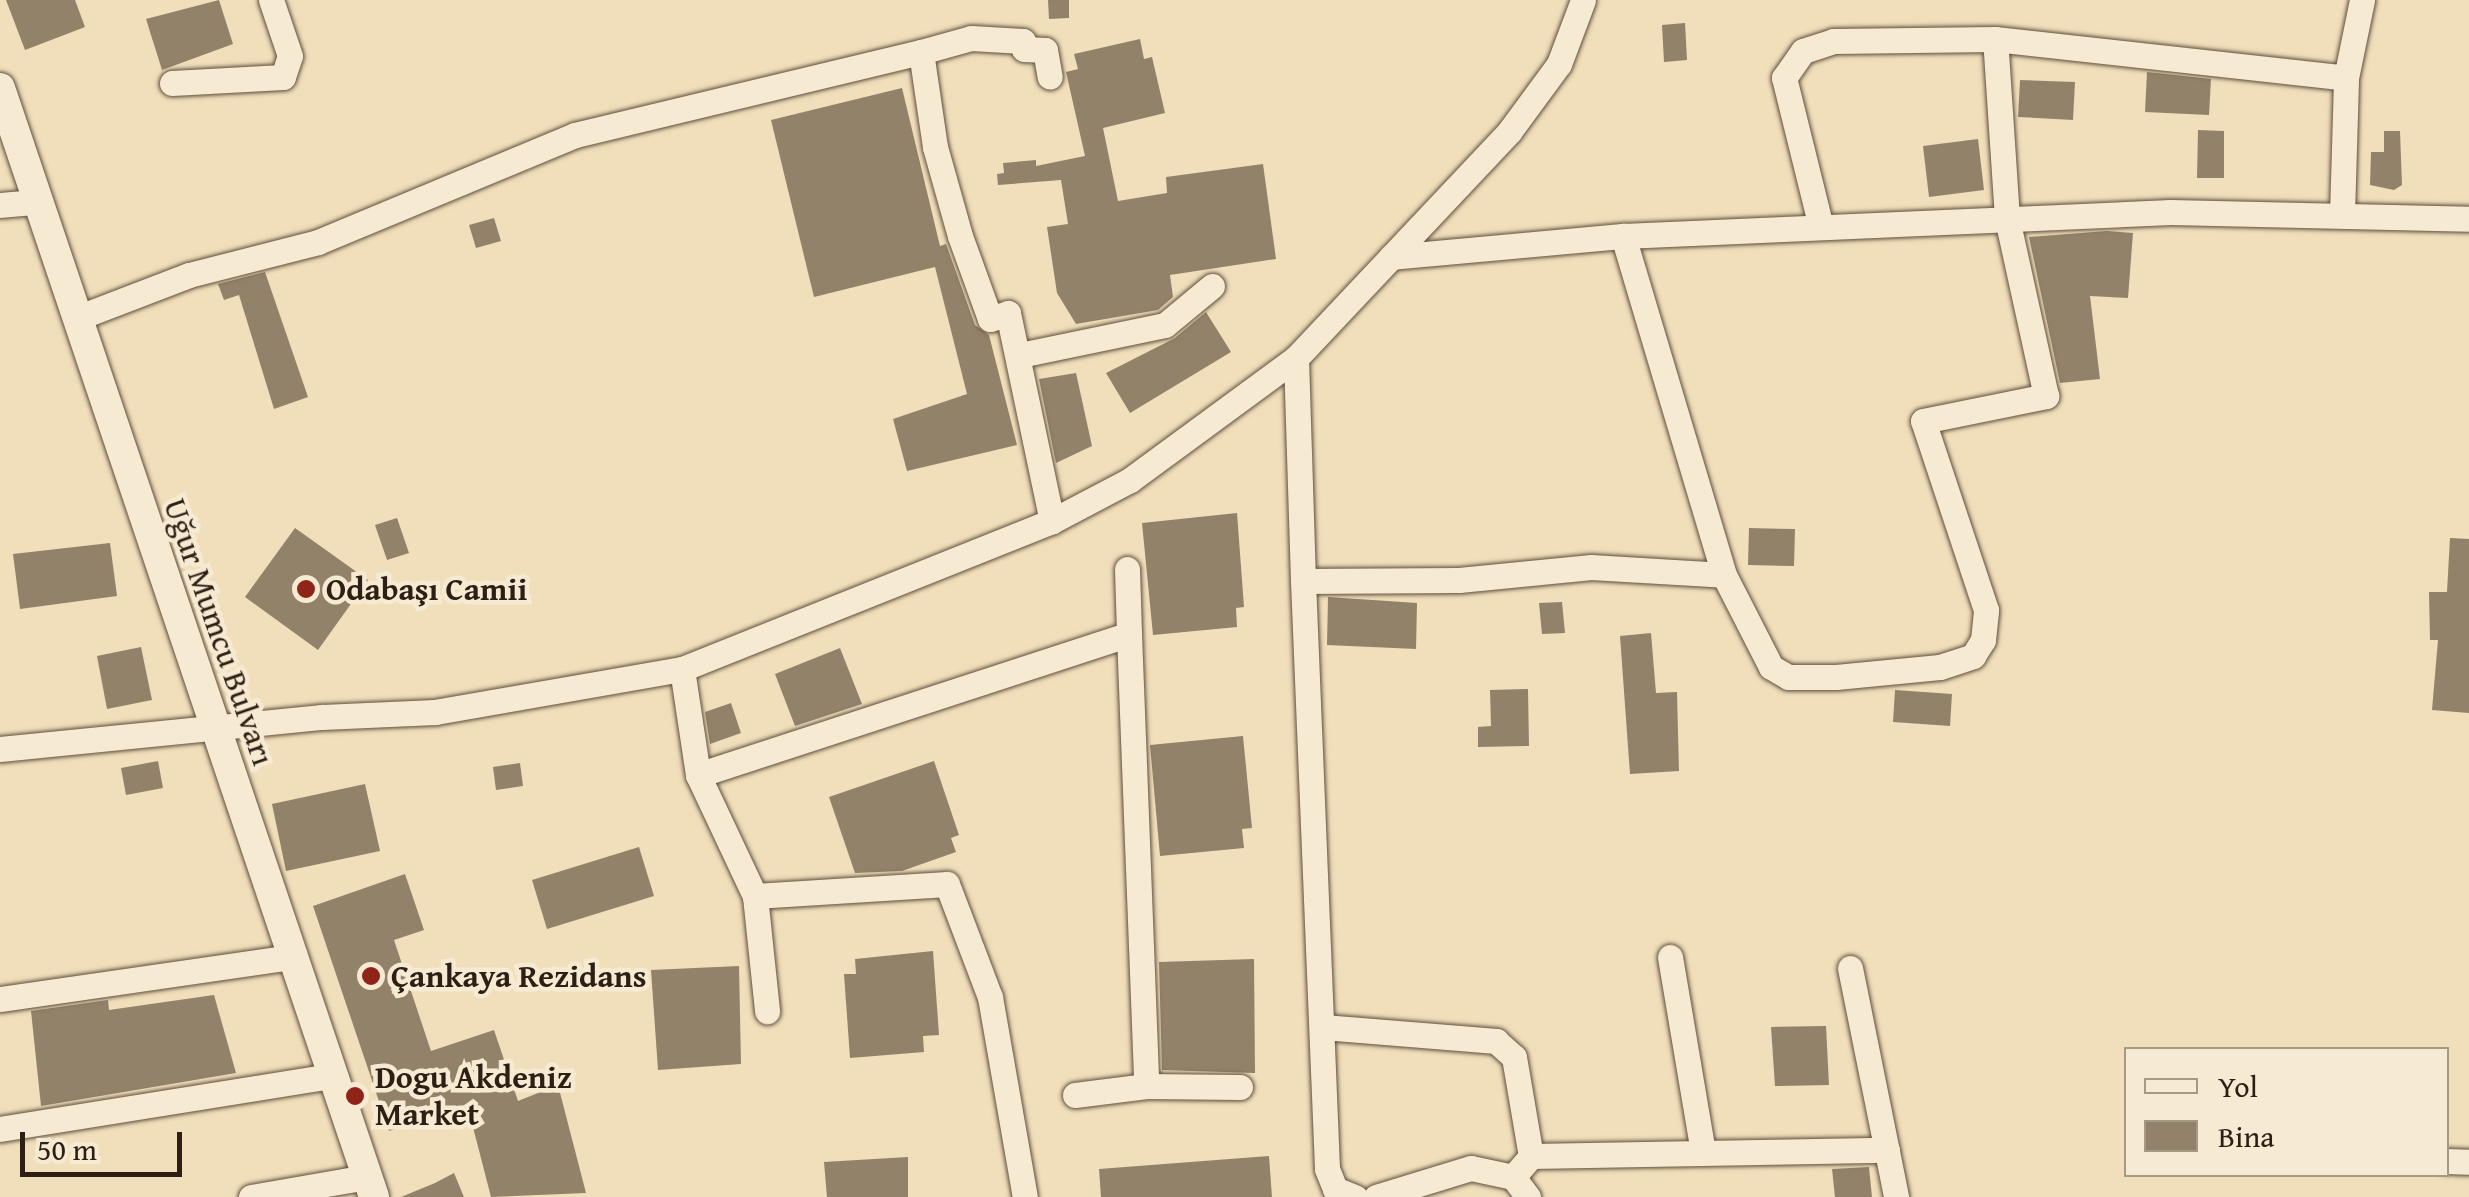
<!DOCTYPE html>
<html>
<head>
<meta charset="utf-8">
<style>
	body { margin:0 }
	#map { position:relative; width:2469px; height:1197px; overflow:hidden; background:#f1deba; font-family:"Gentium Book Plus",serif }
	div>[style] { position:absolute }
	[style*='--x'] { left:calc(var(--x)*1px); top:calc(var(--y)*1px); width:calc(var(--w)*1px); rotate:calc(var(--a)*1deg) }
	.building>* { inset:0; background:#93826a }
	.roads { filter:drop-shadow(0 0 2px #5e4f3e) drop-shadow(0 0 2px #5e4f3e) }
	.minor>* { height:25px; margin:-12.5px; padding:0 12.5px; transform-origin:12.5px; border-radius:12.5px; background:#f6ead2 }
	.tertiary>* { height:30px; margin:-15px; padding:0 15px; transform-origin:15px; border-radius:15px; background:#f6ead2 }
	.dots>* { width:28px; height:28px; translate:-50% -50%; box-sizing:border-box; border:5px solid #f6ead2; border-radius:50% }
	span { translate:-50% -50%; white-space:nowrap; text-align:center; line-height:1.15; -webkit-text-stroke:9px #f6ead2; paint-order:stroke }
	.poi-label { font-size:32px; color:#2d1f14; font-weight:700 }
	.left { translate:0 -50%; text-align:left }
	.street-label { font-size:32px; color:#2d1f14 }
	.legend { position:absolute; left:2124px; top:1047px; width:325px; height:130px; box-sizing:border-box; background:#f6ead2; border:2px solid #a69986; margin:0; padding:12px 18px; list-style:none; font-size:30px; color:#2d1f14 }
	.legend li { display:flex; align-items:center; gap:20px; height:50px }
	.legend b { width:50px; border:2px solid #a69986 }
	.scale { position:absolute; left:20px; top:1132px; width:162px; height:45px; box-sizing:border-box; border:5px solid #2d1f14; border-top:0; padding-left:12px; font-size:30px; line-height:35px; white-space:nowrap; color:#2d1f14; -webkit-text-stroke:8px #f6ead2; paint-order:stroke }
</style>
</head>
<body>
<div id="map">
	<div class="building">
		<i style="clip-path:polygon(6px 0,75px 0,85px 27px,25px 50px)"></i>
		<i style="clip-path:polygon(219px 0,233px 44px,162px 70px,146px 19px)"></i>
		<i style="clip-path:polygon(1048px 0,1069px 0,1069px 18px,1049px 19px)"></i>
		<i style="clip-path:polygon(1685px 23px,1687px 60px,1664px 62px,1662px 25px)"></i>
		<i style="clip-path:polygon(1140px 39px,1144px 59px,1152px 57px,1165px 113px,1103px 128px,1118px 201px,1167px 193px,1166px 177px,1263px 164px,1276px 259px,1170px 275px,1173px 297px,1158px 310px,1076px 324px,1057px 293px,1047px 227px,1068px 224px,1061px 180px,998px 185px,997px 174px,1004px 173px,1003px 163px,1036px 160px,1036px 166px,1085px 156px,1066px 72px,1078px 69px,1074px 54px)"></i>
		<i style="clip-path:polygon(2147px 72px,2211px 79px,2209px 115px,2145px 112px)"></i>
		<i style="clip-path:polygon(2020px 80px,2075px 82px,2073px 120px,2018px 117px)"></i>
		<i style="clip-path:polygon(902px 88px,940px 246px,946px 244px,975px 325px,989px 335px,1017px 445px,907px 471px,893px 419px,967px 394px,935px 267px,814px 297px,771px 120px)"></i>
		<i style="clip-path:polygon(2198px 130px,2224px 131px,2224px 178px,2197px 178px)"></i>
		<i style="clip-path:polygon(2384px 131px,2400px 131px,2402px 185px,2394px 190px,2370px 185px,2371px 152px,2384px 152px)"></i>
		<i style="clip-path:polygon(1978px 139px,1984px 190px,1929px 197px,1923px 146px)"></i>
		<i style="clip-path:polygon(494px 218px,501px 241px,476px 248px,469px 225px)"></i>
		<i style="clip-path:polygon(2107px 231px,2133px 233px,2128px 298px,2090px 296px,2100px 379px,2060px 383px,2029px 237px)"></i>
		<i style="clip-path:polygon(265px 272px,308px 397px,274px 409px,239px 295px,224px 300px,218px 284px)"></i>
		<i style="clip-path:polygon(1206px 312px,1231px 352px,1130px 413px,1106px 373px,1175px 338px)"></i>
		<i style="clip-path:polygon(1076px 373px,1092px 446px,1056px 463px,1039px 379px)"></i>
		<i style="clip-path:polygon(1237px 513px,1244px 607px,1236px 608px,1237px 627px,1153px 635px,1142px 523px)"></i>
		<i style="clip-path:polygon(397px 518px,409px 553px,387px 560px,375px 525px)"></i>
		<i style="clip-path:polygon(295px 528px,368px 580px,318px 650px,245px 597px)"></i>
		<i style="clip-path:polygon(1749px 528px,1795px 529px,1794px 566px,1748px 565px)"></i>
		<i style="clip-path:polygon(2450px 538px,2469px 539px,2469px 713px,2432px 710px,2438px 640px,2430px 640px,2429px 592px,2447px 592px)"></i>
		<i style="clip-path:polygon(110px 543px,117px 596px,20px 609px,13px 554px)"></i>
		<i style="clip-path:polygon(1328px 597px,1417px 603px,1416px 649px,1327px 645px)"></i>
		<i style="clip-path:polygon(1562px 602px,1565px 633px,1542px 634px,1539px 603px)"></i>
		<i style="clip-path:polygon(1651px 633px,1656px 693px,1677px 692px,1679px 771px,1630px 774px,1620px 636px)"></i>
		<i style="clip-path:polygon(141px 647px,152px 700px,107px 709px,97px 656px)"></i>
		<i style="clip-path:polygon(840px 648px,862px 704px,795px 726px,775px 674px)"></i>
		<i style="clip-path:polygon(1528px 689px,1529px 746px,1478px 747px,1478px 727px,1491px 726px,1490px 690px)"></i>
		<i style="clip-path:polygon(1895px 690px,1952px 694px,1950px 726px,1893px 722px)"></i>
		<i style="clip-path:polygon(731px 703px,741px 733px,710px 744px,705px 712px)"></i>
		<i style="clip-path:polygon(1243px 736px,1252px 828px,1242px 829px,1244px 848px,1160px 856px,1150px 745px)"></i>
		<i style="clip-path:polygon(158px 761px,163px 788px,126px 795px,121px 768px)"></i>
		<i style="clip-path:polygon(934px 761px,959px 835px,951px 838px,956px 852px,902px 871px,855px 873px,829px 797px)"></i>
		<i style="clip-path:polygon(520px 763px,523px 786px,496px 790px,493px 767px)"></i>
		<i style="clip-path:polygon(365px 784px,380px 851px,286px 871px,272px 804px)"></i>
		<i style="clip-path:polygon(639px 847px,654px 896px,547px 929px,532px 880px)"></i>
		<i style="clip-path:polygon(405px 874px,424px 930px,394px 940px,431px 1051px,494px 1030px,518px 1101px,558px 1085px,586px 1193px,491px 1197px,467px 1104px,389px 1131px,313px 906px)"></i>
		<i style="clip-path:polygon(933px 951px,939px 1035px,923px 1036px,924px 1052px,850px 1058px,844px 974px,856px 974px,855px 959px)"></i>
		<i style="clip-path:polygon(1254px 959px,1255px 1073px,1162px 1070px,1159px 962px)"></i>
		<i style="clip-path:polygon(739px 966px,741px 1064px,658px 1070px,651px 970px)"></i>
		<i style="clip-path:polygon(214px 995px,236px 1073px,41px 1106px,31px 1011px,108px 1000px,109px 1010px)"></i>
		<i style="clip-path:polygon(1826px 1026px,1829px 1085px,1775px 1086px,1771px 1027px)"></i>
		<i style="clip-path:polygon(1269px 1156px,1272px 1197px,1101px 1197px,1099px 1169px)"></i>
		<i style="clip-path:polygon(908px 1157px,908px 1197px,827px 1197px,824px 1162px)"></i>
		<i style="clip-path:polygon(1869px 1167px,1872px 1197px,1835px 1197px,1832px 1169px)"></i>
		<i style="clip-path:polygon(454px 1173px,464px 1197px,401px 1197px,435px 1183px)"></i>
	</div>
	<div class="roads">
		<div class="minor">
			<i style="--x:921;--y:52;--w:52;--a:-15.6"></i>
			<i style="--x:971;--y:38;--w:52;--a:3.3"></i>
			<i style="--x:1023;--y:41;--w:8;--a:83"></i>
			<i style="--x:1024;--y:49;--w:21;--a:3"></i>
			<i style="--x:1045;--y:50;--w:27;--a:80"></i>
			<i style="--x:172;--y:83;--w:111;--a:-3.1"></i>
			<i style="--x:283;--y:77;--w:22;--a:-72"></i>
			<i style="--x:290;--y:56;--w:59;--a:-108.7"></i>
			<i style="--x:0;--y:205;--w:38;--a:-5"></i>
			<i style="--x:2342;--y:215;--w:137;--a:-88.3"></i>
			<i style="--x:2346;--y:78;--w:80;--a:-78.4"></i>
			<i style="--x:1821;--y:227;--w:154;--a:-103.9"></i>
			<i style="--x:1784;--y:78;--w:33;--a:-55"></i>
			<i style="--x:1803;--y:51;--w:32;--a:-18"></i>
			<i style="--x:1833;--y:41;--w:162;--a:-0.7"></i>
			<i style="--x:1995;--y:39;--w:353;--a:6.3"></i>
			<i style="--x:1623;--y:236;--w:354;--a:73.4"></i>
			<i style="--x:1724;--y:575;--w:103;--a:62.9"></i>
			<i style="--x:1771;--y:667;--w:20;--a:30"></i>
			<i style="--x:1788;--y:677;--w:48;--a:0"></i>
			<i style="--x:1836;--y:677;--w:104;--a:-5.5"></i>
			<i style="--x:1940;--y:667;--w:35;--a:-18"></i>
			<i style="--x:1973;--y:656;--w:19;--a:-58"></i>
			<i style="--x:1983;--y:640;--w:30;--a:-84"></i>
			<i style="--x:1986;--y:610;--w:199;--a:-108.4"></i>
			<i style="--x:1923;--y:421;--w:126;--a:-11.5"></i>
			<i style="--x:2046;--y:396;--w:182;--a:-102.4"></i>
			<i style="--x:2007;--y:218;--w:179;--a:-93.8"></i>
			<i style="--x:1391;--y:257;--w:233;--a:-5.2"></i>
			<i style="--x:1623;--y:236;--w:548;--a:-2.51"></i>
			<i style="--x:2170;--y:212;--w:299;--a:1.3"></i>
			<i style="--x:77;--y:318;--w:120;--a:-21"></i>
			<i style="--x:189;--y:275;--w:133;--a:-14.3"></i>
			<i style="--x:318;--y:242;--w:278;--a:-22.6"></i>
			<i style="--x:575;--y:135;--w:356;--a:-13.5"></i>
			<i style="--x:921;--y:52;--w:96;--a:81.6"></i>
			<i style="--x:935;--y:147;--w:92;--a:74.3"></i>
			<i style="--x:960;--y:236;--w:88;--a:70.1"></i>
			<i style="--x:990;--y:319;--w:19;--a:-18"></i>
			<i style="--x:1008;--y:313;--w:213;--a:78.1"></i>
			<i style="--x:1020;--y:355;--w:148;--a:-11.7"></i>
			<i style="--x:1165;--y:325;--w:61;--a:-39.7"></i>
			<i style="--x:1296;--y:358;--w:223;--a:88.2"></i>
			<i style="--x:1303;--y:581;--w:156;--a:-0.4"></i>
			<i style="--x:1459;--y:580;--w:133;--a:-5.6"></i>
			<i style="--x:1591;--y:567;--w:133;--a:3.4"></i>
			<i style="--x:1127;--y:569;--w:65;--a:88.2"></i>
			<i style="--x:1303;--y:581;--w:588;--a:87.66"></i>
			<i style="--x:1327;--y:1169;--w:22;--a:68"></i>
			<i style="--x:1335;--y:1189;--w:22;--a:22"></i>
			<i style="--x:682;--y:669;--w:107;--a:81.4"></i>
			<i style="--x:698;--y:775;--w:134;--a:64.8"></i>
			<i style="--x:755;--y:896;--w:192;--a:-3.6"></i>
			<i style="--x:947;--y:884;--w:121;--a:69.2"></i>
			<i style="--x:990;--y:997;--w:203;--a:80.1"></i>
			<i style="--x:0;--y:749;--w:324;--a:-5.7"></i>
			<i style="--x:322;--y:717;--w:113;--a:-2.5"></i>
			<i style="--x:435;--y:712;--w:251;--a:-9.9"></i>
			<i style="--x:682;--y:669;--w:399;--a:-21.8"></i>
			<i style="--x:1052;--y:521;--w:88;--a:-27.7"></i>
			<i style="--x:1130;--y:480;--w:206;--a:-36.3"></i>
			<i style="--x:1296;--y:358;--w:311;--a:-46.7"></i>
			<i style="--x:1509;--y:132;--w:84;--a:-53.7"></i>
			<i style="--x:1559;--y:64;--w:68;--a:-69.4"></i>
			<i style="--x:698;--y:775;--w:453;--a:-18.1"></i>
			<i style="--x:1129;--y:634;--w:452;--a:87.8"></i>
			<i style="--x:755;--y:896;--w:116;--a:84"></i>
			<i style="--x:1670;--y:957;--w:198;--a:80.4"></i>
			<i style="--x:1850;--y:968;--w:234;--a:78.6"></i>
			<i style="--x:0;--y:999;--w:295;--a:-8.2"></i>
			<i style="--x:1323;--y:1027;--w:174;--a:4.6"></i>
			<i style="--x:1496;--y:1041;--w:24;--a:42"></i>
			<i style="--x:1514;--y:1057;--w:100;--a:80.3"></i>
			<i style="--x:1075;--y:1095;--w:72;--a:-7.2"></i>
			<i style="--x:1146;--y:1086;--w:94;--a:0.6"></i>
			<i style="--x:0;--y:1129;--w:336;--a:-9.1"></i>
			<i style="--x:2446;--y:1161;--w:23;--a:2"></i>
			<i style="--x:1513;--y:1177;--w:28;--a:-49"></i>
			<i style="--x:1531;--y:1156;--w:356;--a:-1"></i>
			<i style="--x:251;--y:1197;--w:118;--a:-9.8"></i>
			<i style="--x:1376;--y:1197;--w:99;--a:-17"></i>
			<i style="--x:1471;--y:1168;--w:43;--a:12.1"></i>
			<i style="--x:1513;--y:1177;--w:25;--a:53"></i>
		</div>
		<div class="tertiary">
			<i style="--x:0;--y:88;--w:1170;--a:71.36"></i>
		</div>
	</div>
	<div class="dots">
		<i style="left:306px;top:589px;background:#8f2418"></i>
		<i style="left:371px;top:976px;background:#8f2418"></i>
		<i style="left:355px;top:1096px;background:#8f2418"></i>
	</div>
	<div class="poi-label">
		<span class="left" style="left:326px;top:589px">Odabaşı Camii</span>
		<span class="left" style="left:391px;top:976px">Çankaya Rezidans</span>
		<span class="left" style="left:375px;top:1096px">Dogu Akdeniz<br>Market</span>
	</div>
	<div class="street-label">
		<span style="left:219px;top:632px;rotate:71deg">Uğur Mumcu Bulvarı</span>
	</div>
	<ul class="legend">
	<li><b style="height:12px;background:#f6ead2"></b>Yol</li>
	<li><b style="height:28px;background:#93826a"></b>Bina</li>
	</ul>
	<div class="scale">50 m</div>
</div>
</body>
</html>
